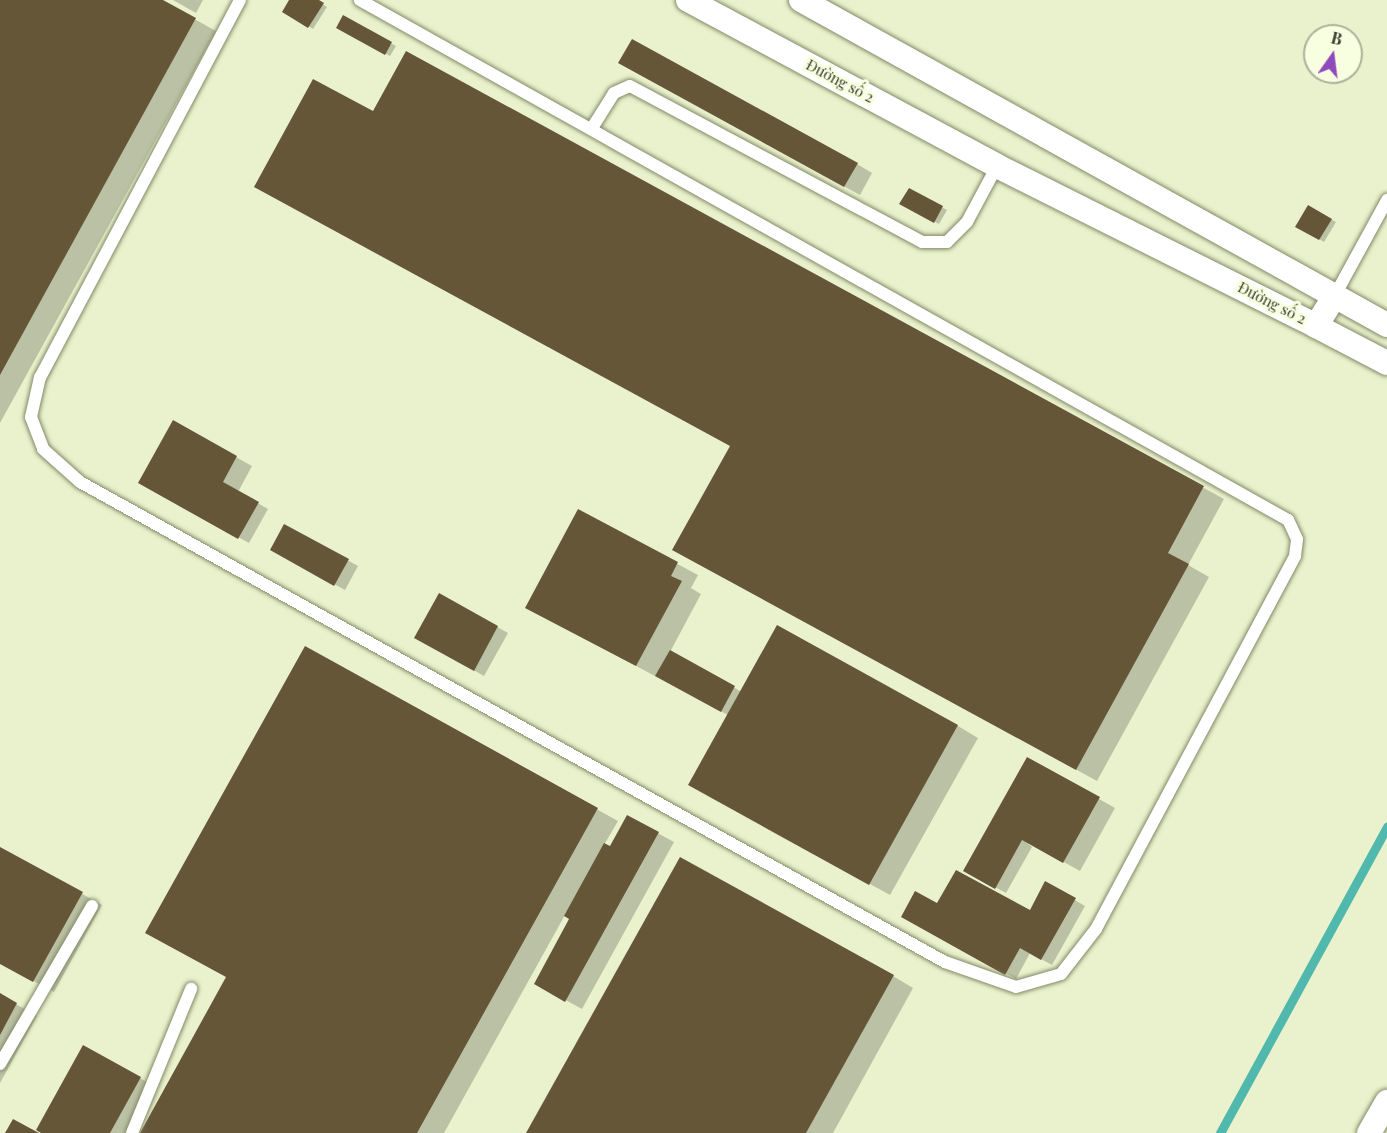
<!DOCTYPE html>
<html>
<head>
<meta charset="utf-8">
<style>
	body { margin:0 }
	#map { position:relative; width:1387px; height:1133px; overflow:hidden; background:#eaf2cd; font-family:"Playfair Display",serif }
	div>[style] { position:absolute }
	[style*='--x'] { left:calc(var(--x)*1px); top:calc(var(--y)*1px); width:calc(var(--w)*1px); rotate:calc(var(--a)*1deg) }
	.shadow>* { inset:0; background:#0003 }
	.stream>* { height:9px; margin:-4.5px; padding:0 4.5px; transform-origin:4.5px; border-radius:4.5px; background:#50b8ac }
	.building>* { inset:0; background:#665638 }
	.roads { filter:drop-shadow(0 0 2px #828967) drop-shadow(0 0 2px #828967) }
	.service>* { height:12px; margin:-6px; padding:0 6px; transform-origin:6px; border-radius:6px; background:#fff }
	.minor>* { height:24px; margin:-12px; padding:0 12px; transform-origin:12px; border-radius:12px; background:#fff }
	span { translate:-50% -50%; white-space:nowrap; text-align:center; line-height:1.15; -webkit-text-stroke:6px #f8ffe1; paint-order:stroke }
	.street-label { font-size:15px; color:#393c2d }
	.north { position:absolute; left:1303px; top:24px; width:60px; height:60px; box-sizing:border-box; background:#f8ffe1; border:2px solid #acb199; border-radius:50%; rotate:14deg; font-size:16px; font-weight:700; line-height:24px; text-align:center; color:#393c2d }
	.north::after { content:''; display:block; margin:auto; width:21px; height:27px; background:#8f4abe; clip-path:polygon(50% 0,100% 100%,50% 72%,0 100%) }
</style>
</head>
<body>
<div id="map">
	<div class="shadow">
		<i style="clip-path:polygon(0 0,160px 0,216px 31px,0 423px)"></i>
		<i style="clip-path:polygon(173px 0,203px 0,196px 13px)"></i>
		<i style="clip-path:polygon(290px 0,316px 0,327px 7px,313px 29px,284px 11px)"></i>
		<i style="clip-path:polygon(344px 17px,396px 46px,390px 56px,338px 28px)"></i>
		<i style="clip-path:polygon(407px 53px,1224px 499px,1188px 565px,1209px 577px,1097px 781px,695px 562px,731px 446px,374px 113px)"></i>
		<i style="clip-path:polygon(636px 72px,857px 164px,872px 173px,860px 195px)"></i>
		<i style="clip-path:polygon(909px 190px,947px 210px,939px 224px,901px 204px)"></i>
		<i style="clip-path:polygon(1308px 207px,1336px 222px,1324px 242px,1297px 226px)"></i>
		<i style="clip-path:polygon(173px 422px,252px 466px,238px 492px,268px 509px,249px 543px,155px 492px)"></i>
		<i style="clip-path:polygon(578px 511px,698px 575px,691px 588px,701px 594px,670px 652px,742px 692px,958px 726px,978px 738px,890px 895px,710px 796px,728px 715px,548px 619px)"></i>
		<i style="clip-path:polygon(285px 526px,358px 566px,345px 590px,272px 550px)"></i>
		<i style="clip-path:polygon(440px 595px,508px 633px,484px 676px,416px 638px)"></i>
		<i style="clip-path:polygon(305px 648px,618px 821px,604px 845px,610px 848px,628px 817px,674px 842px,582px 1009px,536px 984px,571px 919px,565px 915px,444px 1133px,141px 1133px,228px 977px)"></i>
		<i style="clip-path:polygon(1028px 759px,1115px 808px,1080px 871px,1024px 840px,1032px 847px,1006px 893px,965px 871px)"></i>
		<i style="clip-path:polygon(0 848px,102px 905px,54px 992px,0 963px)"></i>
		<i style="clip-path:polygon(1046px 883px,1085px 906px,1052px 965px,1030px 953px,1016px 979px,903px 917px,938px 905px,1030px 912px)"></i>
		<i style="clip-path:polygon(893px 976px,913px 988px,833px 1133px,528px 1133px)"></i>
		<i style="clip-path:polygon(0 995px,37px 1016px,0 1083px)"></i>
		<i style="clip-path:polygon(84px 1047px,156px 1087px,131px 1133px,44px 1133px)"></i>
	</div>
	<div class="stream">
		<i style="--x:1220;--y:1133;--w:349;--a:-61.4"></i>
	</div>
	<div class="building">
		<i style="clip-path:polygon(0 0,163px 0,196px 18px,0 375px)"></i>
		<i style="clip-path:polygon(289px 0,319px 0,324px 3px,308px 28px,282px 12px)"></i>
		<i style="clip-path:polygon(343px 15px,392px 42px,385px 55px,336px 28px)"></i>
		<i style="clip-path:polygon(632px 39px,858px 163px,844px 187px,618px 63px)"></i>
		<i style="clip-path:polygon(406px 51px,1204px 486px,1168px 553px,1189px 564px,1076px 770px,672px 550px,730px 446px,254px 187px,313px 79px,373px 111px)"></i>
		<i style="clip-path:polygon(909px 188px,943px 206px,934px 223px,899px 204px)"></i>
		<i style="clip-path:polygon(1308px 205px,1332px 219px,1319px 240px,1295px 227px)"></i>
		<i style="clip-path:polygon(173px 420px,237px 456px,223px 482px,259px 502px,238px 539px,138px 483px)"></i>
		<i style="clip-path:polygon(578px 509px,678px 562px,671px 576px,682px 581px,636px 666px,525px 608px)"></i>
		<i style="clip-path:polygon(284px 524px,349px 559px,334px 586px,270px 550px)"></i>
		<i style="clip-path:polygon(439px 593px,498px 626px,474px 671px,414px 638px)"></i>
		<i style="clip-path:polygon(777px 625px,958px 725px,869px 885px,688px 785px)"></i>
		<i style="clip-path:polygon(305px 646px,598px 808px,417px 1133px,140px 1133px,226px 977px,145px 933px)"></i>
		<i style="clip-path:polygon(670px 650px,735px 686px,721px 712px,655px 676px)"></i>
		<i style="clip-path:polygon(1027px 757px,1100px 797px,1063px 863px,1022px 840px,995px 889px,963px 871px)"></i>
		<i style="clip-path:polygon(627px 815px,659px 832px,565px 1002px,534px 984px,569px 919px,564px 916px,604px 843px,610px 846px)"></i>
		<i style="clip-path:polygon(0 847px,83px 892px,33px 982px,0 964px)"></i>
		<i style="clip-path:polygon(680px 857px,894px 975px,806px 1133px,526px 1133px)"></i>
		<i style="clip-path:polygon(956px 870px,1030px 910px,1045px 881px,1076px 898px,1041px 960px,1020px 948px,1005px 975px,901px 917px,915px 891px,937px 903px)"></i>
		<i style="clip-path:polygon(0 993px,17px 1003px,0 1035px)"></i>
		<i style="clip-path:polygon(83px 1045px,141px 1077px,110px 1133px,41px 1133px,36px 1130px)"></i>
		<i style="clip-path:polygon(13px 1119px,39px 1133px,5px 1133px)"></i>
	</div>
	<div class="roads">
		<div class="service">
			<i style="--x:240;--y:0;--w:427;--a:117.9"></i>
			<i style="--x:40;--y:377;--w:41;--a:102.7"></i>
			<i style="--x:31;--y:417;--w:34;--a:69"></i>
			<i style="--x:43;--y:449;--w:50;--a:41.7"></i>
			<i style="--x:80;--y:482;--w:989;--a:29.03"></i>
			<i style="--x:945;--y:962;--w:75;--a:19.4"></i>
			<i style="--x:1016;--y:987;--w:47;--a:-16.1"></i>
			<i style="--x:1061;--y:974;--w:57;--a:-52.1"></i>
			<i style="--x:1096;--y:929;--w:423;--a:-61.9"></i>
			<i style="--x:1295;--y:556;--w:17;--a:-83"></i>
			<i style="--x:1297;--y:539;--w:21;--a:-115"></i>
			<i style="--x:1288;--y:520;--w:1064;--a:-150.74"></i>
			<i style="--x:592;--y:128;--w:41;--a:-57.8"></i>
			<i style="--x:614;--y:93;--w:17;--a:-24"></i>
			<i style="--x:630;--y:86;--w:331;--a:28.1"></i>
			<i style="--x:922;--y:242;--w:25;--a:0"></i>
			<i style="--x:947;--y:242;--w:28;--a:-45"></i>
			<i style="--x:967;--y:222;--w:64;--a:-61.8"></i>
			<i style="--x:1334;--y:297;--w:111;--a:-61.3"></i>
			<i style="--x:0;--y:1064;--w:183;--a:-59.8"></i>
			<i style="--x:132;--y:1133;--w:156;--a:-67.7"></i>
		</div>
		<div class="minor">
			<i style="--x:688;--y:0;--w:351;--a:28.2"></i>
			<i style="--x:997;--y:166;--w:357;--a:26.6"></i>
			<i style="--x:1316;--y:326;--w:34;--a:-58"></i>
			<i style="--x:801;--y:0;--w:670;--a:29.01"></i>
			<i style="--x:1316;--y:326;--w:80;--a:27.5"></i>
			<i style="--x:1369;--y:1133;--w:36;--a:-60"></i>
		</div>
	</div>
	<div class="street-label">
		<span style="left:840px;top:81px;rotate:28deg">Đường số 2</span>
		<span style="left:1272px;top:303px;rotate:27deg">Đường số 2</span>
	</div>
	<div class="north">B</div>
</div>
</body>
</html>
